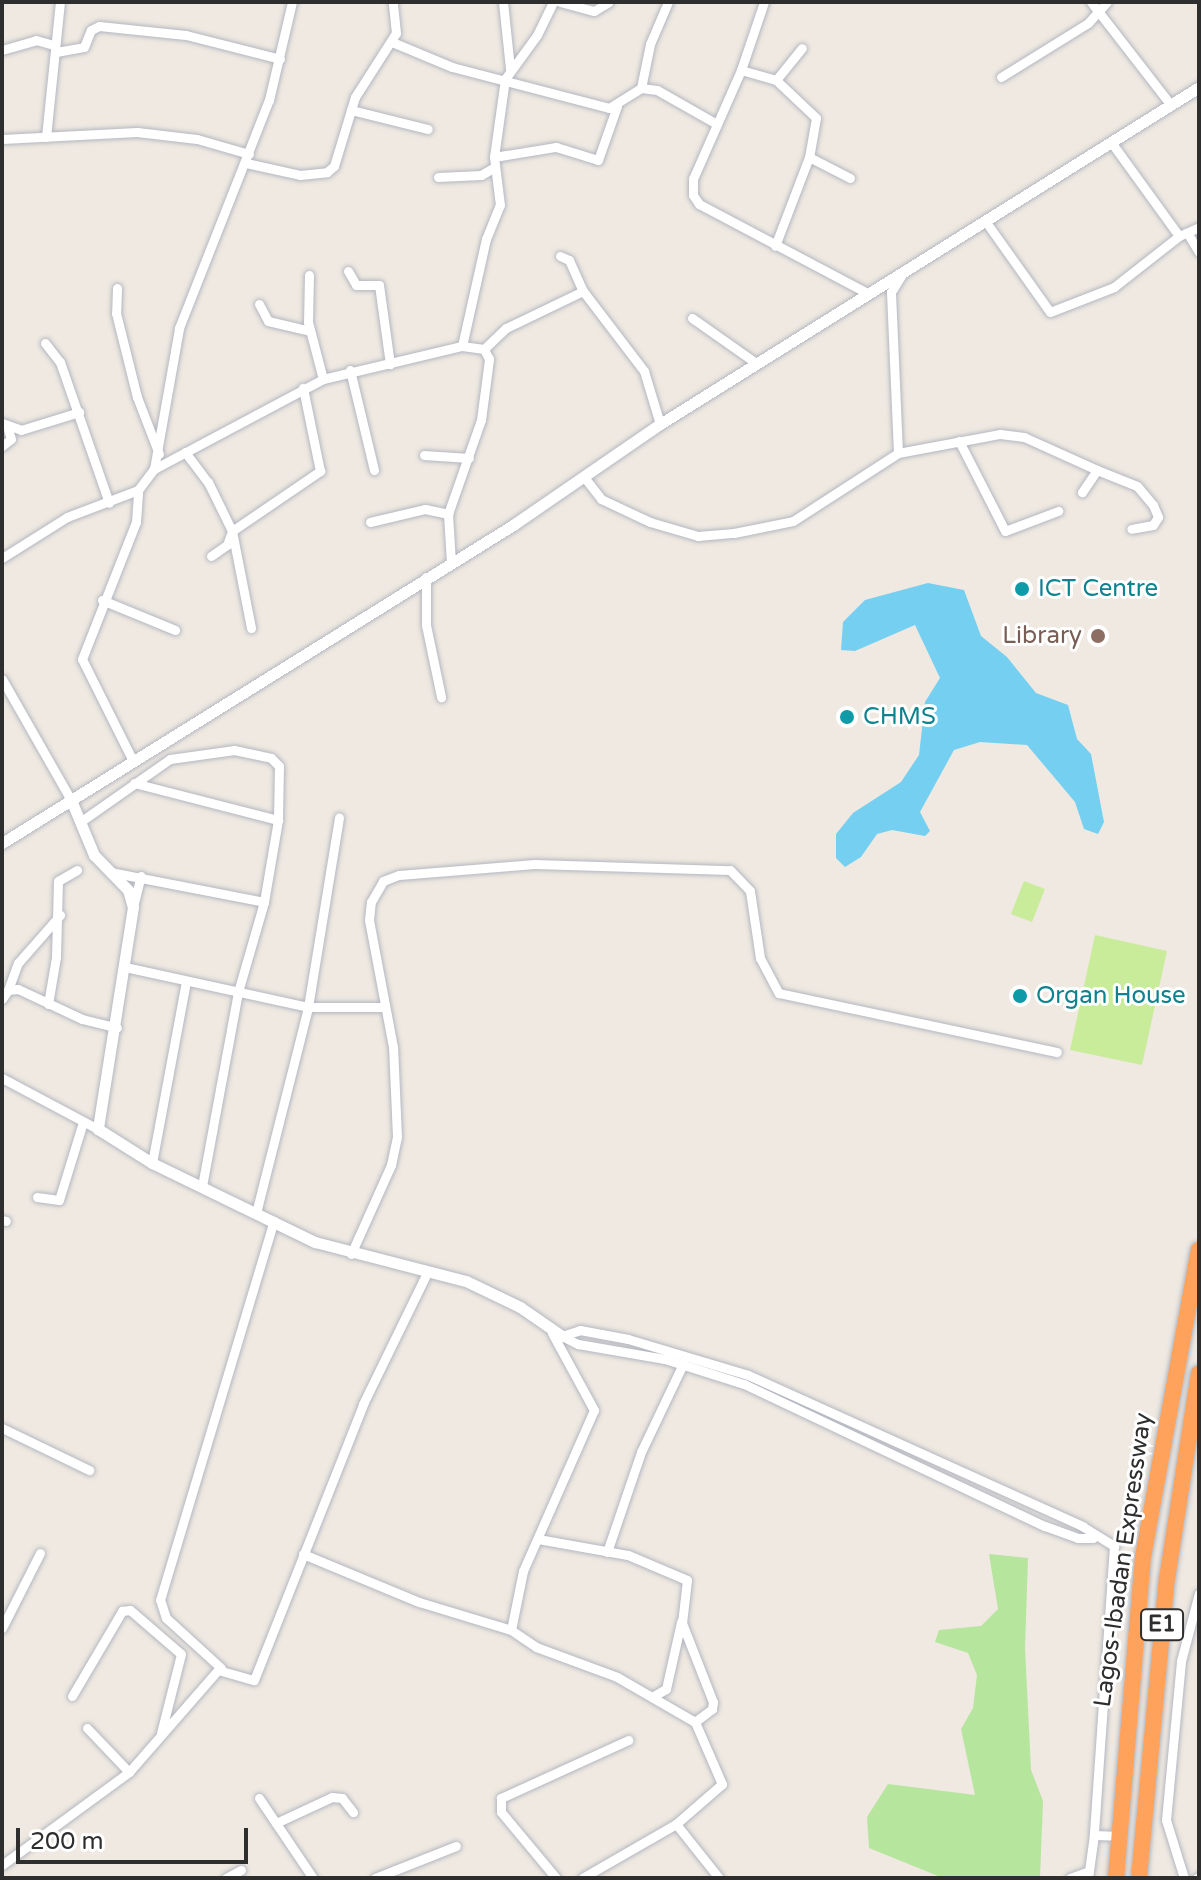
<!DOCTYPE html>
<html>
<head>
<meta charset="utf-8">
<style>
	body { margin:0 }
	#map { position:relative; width:1201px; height:1880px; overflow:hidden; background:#efe9e1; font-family:"Varela Round",sans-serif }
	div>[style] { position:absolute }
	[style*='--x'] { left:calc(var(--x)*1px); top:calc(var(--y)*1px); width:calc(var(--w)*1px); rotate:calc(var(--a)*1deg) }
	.green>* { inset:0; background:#b6e59e }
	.pitch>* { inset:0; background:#c9ec9a }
	.water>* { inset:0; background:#75cff0 }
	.roads { filter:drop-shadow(0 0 2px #b4b7c1) drop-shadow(0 0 2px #b4b7c1) }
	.minor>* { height:9px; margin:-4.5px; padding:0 4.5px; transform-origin:4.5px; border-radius:4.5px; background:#fff }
	.tertiary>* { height:11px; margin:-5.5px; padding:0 5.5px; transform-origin:5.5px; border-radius:5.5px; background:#fff }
	.motorway>* { height:16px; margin:-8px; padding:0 8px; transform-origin:8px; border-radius:8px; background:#ffa35c }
	.dots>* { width:22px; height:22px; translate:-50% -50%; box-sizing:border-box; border:4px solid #fff; border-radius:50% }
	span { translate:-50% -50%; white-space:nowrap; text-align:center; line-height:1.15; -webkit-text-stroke:6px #fff; paint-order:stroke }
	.shield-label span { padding:2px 6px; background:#fff; border:2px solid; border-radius:6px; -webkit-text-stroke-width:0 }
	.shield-label { font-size:22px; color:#2e2e2e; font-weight:700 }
	.culture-label { font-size:24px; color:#0d838f }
	.left { translate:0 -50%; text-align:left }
	.education-label { font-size:24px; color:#785e54 }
	.right { translate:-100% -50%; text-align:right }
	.street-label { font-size:24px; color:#2e2e2e }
	.frame { position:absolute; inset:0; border:4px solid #2e2e2e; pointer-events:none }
	.scale { position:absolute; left:16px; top:1828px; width:232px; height:36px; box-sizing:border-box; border:4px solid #2e2e2e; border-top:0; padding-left:10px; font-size:24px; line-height:28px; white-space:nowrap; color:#2e2e2e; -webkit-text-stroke:6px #fff; paint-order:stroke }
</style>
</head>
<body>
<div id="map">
	<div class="green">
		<i style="clip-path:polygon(989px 1554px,1028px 1558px,1025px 1648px,1031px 1770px,1043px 1801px,1040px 1878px,943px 1878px,869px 1848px,867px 1817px,888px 1784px,975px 1795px,961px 1729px,973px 1708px,977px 1675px,968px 1653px,935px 1642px,939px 1630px,981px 1626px,998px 1609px)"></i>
	</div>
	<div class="pitch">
		<i style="clip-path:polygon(1024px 881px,1045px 889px,1032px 922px,1011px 914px)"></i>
		<i style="clip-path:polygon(1095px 935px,1167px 951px,1142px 1065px,1070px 1050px)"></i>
	</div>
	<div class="water">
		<i style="clip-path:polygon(928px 583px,964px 590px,981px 636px,1007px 657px,1036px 693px,1068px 705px,1077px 739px,1091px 754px,1104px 822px,1098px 834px,1084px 829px,1075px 802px,1027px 745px,980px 742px,954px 750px,920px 812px,930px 831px,925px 836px,892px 830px,877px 834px,861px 857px,845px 867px,836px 858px,836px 834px,853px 813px,901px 782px,919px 755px,925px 702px,940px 678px,915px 625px,855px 651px,841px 650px,843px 622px,865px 600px)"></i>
	</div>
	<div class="roads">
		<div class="minor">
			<i style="--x:503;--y:2;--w:67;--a:84"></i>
			<i style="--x:560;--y:2;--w:35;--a:15"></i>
			<i style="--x:594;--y:11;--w:17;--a:-31"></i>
			<i style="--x:764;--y:2;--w:72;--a:108.7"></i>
			<i style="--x:741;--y:70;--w:119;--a:113.8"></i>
			<i style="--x:693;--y:179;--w:16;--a:90"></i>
			<i style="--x:693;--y:195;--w:11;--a:56"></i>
			<i style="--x:699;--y:204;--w:192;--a:27.9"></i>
			<i style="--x:1091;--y:2;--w:130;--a:52.2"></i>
			<i style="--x:392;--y:42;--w:65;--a:22.6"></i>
			<i style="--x:452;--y:67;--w:162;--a:14.6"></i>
			<i style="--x:609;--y:108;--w:38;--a:-32"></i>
			<i style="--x:641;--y:88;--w:45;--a:-78.4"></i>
			<i style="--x:650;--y:44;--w:46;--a:-66.8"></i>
			<i style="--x:2;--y:50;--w:35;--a:-16"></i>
			<i style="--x:36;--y:40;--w:19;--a:16"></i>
			<i style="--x:56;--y:52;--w:28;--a:-10"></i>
			<i style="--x:84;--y:47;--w:18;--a:-68"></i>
			<i style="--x:91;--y:30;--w:9;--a:-27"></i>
			<i style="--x:99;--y:26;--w:87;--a:5.9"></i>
			<i style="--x:186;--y:35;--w:97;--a:14.3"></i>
			<i style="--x:741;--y:70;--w:36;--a:16"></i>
			<i style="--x:776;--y:80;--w:55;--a:43.5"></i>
			<i style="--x:816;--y:118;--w:40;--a:100"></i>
			<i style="--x:809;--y:157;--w:95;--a:110.9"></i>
			<i style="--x:1001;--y:77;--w:102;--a:-31.8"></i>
			<i style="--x:1088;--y:23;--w:28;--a:-48"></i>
			<i style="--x:776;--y:80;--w:41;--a:-50.9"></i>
			<i style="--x:641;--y:88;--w:16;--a:7"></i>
			<i style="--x:657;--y:90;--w:67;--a:29.6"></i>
			<i style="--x:351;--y:110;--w:79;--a:13.9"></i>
			<i style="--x:46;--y:137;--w:136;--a:-84.1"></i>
			<i style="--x:2;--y:139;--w:135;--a:-3"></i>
			<i style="--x:137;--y:132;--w:60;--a:6.7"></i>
			<i style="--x:197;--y:139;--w:54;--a:16.1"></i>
			<i style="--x:1111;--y:142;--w:116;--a:54.1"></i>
			<i style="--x:494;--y:157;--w:63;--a:-9.2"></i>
			<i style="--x:556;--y:147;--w:44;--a:17.2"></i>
			<i style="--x:598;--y:160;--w:57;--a:-70.6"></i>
			<i style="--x:809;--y:157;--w:46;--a:27.1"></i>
			<i style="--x:246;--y:163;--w:55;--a:12.5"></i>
			<i style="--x:300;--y:175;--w:27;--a:-6"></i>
			<i style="--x:327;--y:172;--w:9;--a:-41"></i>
			<i style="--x:334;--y:166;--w:72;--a:-73.1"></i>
			<i style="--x:355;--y:97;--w:76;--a:-57.4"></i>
			<i style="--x:396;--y:33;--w:31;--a:-96"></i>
			<i style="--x:438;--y:177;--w:43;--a:-2.7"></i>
			<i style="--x:481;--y:175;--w:14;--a:-30"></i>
			<i style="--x:986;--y:222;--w:110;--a:54.6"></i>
			<i style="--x:1050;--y:312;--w:69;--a:-21.3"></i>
			<i style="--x:1114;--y:287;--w:83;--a:-38.1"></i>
			<i style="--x:1179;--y:236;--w:22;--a:-24"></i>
			<i style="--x:1188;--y:234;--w:21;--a:59"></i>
			<i style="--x:560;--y:256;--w:10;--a:24"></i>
			<i style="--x:569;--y:260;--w:34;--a:66"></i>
			<i style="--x:583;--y:291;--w:101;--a:52.7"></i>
			<i style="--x:644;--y:371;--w:55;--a:73.2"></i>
			<i style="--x:348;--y:271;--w:16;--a:60"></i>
			<i style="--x:356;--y:285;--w:23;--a:0"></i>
			<i style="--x:379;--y:285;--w:80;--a:82.1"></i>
			<i style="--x:309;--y:275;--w:47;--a:91.2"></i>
			<i style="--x:308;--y:322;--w:59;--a:75.3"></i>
			<i style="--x:117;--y:288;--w:25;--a:92"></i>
			<i style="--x:116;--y:313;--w:87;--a:76"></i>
			<i style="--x:137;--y:397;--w:61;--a:68.9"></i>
			<i style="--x:259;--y:304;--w:19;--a:62"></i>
			<i style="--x:268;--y:321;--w:43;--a:13.4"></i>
			<i style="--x:692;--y:318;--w:78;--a:35.1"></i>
			<i style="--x:45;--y:343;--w:24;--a:52"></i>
			<i style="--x:60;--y:362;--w:149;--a:70.8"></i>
			<i style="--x:462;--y:346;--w:110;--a:-77.4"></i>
			<i style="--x:486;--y:239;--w:37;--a:-68"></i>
			<i style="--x:500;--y:205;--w:48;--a:-97.1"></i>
			<i style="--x:494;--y:157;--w:79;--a:-82"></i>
			<i style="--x:505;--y:79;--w:54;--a:-54"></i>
			<i style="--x:537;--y:35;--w:37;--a:-64"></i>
			<i style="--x:484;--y:349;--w:30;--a:-44"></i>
			<i style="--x:506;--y:328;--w:85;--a:-25.7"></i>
			<i style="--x:350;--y:370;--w:103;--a:76.5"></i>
			<i style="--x:2;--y:423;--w:20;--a:20"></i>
			<i style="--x:21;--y:430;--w:61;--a:-17.2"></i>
			<i style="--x:959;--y:441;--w:101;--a:62.9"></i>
			<i style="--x:1005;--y:531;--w:57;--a:-20.7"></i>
			<i style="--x:2;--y:446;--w:11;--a:-38"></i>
			<i style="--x:11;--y:439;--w:10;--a:-107"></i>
			<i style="--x:185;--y:452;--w:38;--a:53"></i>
			<i style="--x:208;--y:482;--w:55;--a:63.9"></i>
			<i style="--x:232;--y:531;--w:99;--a:78.9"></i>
			<i style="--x:898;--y:453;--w:161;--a:-92.5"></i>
			<i style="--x:891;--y:292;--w:19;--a:-58"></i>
			<i style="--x:424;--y:455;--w:45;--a:3.8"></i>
			<i style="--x:154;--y:469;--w:191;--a:-28"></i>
			<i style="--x:323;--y:379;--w:143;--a:-13.4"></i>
			<i style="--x:462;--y:346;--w:22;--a:8"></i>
			<i style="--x:1097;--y:470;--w:43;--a:21.8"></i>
			<i style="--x:1137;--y:486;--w:25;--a:50"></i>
			<i style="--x:1153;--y:505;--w:13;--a:67"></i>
			<i style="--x:1158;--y:517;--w:9;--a:122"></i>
			<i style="--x:1153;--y:525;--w:22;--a:170"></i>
			<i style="--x:584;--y:477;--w:28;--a:52"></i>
			<i style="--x:601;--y:499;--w:54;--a:25.1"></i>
			<i style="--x:650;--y:522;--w:50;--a:16.3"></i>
			<i style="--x:698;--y:536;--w:36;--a:-5"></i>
			<i style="--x:734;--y:533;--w:60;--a:-11.5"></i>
			<i style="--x:793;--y:521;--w:125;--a:-32.9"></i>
			<i style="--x:898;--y:453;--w:104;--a:-10.6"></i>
			<i style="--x:1000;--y:434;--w:24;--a:7"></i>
			<i style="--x:1024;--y:437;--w:80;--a:24.3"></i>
			<i style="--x:1097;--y:470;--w:27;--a:124"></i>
			<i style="--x:370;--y:522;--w:57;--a:-13.3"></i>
			<i style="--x:425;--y:509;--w:24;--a:12"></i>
			<i style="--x:211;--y:556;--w:19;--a:-35"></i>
			<i style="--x:227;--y:545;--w:15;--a:-70"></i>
			<i style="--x:232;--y:531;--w:107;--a:-34.3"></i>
			<i style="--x:320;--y:471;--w:85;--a:-101.6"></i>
			<i style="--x:2;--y:558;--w:77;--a:-32.2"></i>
			<i style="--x:67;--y:517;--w:76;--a:-20.8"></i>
			<i style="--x:138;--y:490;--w:26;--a:-53"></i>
			<i style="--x:154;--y:469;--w:143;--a:-79.9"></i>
			<i style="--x:179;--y:328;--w:245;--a:-68.5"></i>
			<i style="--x:269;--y:100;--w:101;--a:-76.8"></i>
			<i style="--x:451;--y:563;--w:49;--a:-93.5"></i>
			<i style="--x:448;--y:514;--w:100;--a:-70.7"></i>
			<i style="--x:481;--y:420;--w:62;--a:-82.5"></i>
			<i style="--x:489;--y:359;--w:11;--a:-117"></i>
			<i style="--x:426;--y:577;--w:48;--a:90"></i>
			<i style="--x:426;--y:625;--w:74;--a:78.2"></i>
			<i style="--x:102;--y:600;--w:79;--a:22.3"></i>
			<i style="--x:2;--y:679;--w:139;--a:60.3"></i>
			<i style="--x:133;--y:761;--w:114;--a:-116.6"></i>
			<i style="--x:82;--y:659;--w:147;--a:-68.5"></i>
			<i style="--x:136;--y:522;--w:32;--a:-86"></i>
			<i style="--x:134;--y:783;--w:149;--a:14.4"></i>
			<i style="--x:80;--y:822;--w:110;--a:-35"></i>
			<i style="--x:170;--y:759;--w:65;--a:-8"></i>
			<i style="--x:234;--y:750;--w:38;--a:12"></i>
			<i style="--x:271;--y:758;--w:11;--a:45"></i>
			<i style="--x:279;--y:766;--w:54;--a:91.1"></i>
			<i style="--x:278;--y:820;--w:83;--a:99.7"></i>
			<i style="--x:264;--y:902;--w:94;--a:106.1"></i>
			<i style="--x:238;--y:992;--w:197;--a:100.5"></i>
			<i style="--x:110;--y:872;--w:157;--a:11"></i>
			<i style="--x:133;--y:907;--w:32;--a:-76"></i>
			<i style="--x:125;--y:967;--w:187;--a:12.3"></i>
			<i style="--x:308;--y:1007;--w:77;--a:0"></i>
			<i style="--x:8;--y:990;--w:29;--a:-70"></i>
			<i style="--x:18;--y:963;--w:64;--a:-48.8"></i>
			<i style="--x:2;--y:999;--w:11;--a:-56"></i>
			<i style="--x:8;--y:990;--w:10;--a:-6"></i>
			<i style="--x:18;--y:989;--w:71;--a:25.1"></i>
			<i style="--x:82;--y:1019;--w:36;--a:14"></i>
			<i style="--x:48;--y:1004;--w:48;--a:-80.3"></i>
			<i style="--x:56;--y:957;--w:76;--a:-88.5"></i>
			<i style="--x:58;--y:881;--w:22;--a:-30"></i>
			<i style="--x:2;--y:1078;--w:109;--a:28"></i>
			<i style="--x:152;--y:1163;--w:185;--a:-79.4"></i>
			<i style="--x:37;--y:1197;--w:22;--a:8"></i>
			<i style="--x:59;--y:1200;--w:82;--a:-72.9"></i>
			<i style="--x:256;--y:1213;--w:212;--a:-75.8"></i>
			<i style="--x:308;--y:1007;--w:192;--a:-80.7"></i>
			<i style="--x:2;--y:1220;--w:4;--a:14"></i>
			<i style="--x:351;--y:1254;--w:98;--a:-65.8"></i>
			<i style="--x:391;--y:1165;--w:29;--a:-78"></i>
			<i style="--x:397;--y:1137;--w:90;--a:-92.5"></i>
			<i style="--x:393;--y:1047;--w:129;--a:-100.7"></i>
			<i style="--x:369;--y:920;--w:18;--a:-84"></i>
			<i style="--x:371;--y:902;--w:24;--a:-60"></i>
			<i style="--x:383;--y:881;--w:17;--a:-21"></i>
			<i style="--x:399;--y:875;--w:136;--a:-4.6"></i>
			<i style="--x:535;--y:864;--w:195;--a:1.8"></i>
			<i style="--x:730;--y:870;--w:29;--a:46"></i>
			<i style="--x:750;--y:891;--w:68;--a:81.5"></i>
			<i style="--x:760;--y:958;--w:40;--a:62"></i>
			<i style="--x:779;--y:993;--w:284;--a:12"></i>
			<i style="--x:552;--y:1333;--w:88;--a:61.4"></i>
			<i style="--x:594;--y:1410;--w:176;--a:113.8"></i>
			<i style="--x:523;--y:1571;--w:60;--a:101.5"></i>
			<i style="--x:511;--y:1630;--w:30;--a:34"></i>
			<i style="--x:536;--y:1647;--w:86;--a:20.3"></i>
			<i style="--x:617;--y:1677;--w:90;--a:30"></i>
			<i style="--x:695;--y:1722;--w:68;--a:66.5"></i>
			<i style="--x:722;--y:1784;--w:61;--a:139"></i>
			<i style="--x:676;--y:1824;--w:108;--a:150.1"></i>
			<i style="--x:562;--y:1336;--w:19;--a:-18"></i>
			<i style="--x:580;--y:1330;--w:49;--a:10.6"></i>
			<i style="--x:628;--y:1339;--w:125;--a:16.7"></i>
			<i style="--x:748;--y:1375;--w:367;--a:24.3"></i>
			<i style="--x:1082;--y:1526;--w:38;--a:32"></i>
			<i style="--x:1114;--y:1546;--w:290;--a:94"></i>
			<i style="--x:1094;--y:1835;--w:25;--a:2"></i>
			<i style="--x:562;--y:1336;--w:18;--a:27"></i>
			<i style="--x:578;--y:1344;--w:88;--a:9.8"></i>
			<i style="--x:665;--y:1359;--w:83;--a:17.6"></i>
			<i style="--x:744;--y:1384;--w:333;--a:25.3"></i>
			<i style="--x:1045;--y:1526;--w:35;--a:20"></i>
			<i style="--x:1078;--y:1538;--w:15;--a:0"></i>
			<i style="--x:2;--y:1428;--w:97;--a:25.8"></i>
			<i style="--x:538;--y:1539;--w:91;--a:10.1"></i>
			<i style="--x:628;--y:1555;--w:64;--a:23"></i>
			<i style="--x:687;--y:1580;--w:43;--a:96.6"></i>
			<i style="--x:682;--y:1623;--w:85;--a:68.6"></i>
			<i style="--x:713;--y:1702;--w:7;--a:98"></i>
			<i style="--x:712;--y:1709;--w:21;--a:143"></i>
			<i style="--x:607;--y:1552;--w:106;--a:-71.2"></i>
			<i style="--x:641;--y:1452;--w:98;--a:-64.5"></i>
			<i style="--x:303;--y:1554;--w:126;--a:22.5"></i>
			<i style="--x:419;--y:1602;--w:96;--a:16.9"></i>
			<i style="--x:2;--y:1628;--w:84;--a:-63.1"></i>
			<i style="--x:221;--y:1668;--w:74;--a:-137.7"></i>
			<i style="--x:166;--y:1618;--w:19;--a:-108"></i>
			<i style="--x:160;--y:1600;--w:396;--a:-73.3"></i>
			<i style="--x:72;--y:1696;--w:99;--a:-59.5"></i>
			<i style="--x:122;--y:1611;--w:8;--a:-7"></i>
			<i style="--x:130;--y:1610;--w:67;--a:40.8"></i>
			<i style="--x:181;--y:1654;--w:81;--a:104.2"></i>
			<i style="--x:652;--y:1697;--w:16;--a:-30"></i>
			<i style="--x:666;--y:1689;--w:69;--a:-77.4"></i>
			<i style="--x:87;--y:1728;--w:61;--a:46.3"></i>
			<i style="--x:259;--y:1798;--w:97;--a:56"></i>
			<i style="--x:276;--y:1823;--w:62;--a:-24.9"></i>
			<i style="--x:332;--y:1797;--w:10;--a:6"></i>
			<i style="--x:342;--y:1798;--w:18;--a:52"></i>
			<i style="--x:676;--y:1824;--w:69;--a:51.5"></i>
			<i style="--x:2;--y:1865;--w:157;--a:-36.2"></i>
			<i style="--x:129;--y:1772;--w:135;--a:-48.9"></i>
			<i style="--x:218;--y:1670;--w:37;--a:16"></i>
			<i style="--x:254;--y:1680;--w:297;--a:-68.4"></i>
			<i style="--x:363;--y:1404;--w:148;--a:-64"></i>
			<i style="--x:226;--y:1878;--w:17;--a:-28"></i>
			<i style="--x:375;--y:1878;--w:87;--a:-21.6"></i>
			<i style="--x:556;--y:1878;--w:86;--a:-129.8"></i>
			<i style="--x:501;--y:1812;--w:14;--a:-90"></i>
			<i style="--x:501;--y:1798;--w:140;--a:-24.5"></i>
			<i style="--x:1070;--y:1878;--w:20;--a:-20"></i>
			<i style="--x:1088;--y:1878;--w:43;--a:-82.1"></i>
			<i style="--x:1184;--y:1878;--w:61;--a:-107.2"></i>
			<i style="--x:1166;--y:1820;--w:160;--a:-84.6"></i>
			<i style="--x:1181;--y:1661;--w:70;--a:-75.2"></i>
			<i style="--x:1197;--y:1878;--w:2;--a:-27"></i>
		</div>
		<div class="tertiary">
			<i style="--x:71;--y:800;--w:60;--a:67.3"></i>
			<i style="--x:94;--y:855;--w:49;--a:45.8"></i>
			<i style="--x:128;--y:890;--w:18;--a:74"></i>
			<i style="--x:133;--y:907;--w:225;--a:99"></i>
			<i style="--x:98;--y:1129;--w:64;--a:32.2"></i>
			<i style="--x:152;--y:1163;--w:181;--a:25.9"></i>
			<i style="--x:315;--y:1242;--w:156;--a:14.5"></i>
			<i style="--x:466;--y:1281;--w:60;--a:25.7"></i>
			<i style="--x:520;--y:1307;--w:51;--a:34.6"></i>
			<i style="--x:2;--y:843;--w:602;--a:-31.89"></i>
			<i style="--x:513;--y:525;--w:178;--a:-34.5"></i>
			<i style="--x:660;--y:424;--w:636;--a:-32.01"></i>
		</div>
		<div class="motorway">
			<i style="--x:1116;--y:1878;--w:322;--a:-85.2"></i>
			<i style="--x:1143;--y:1557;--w:312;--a:-79.7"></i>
			<i style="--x:1139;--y:1878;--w:300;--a:-84.7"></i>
			<i style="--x:1167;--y:1579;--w:208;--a:-81.2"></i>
		</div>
	</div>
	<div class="dots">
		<i style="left:1022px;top:589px;background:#0f9aa8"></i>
		<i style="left:1098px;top:636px;background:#8d6e63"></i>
		<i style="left:847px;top:717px;background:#0f9aa8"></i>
		<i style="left:1020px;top:996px;background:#0f9aa8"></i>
	</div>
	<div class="shield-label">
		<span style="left:1162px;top:1625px">E1</span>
	</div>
	<div class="culture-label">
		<span class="left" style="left:1038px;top:589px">ICT Centre</span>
		<span class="left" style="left:863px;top:717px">CHMS</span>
		<span class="left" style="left:1036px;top:996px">Organ House</span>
	</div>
	<div class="education-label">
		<span class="right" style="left:1082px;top:636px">Library</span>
	</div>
	<div class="street-label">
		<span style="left:1123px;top:1560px;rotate:-82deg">Lagos-Ibadan Expressway</span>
	</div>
	<div class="frame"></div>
	<div class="scale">200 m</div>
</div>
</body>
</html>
